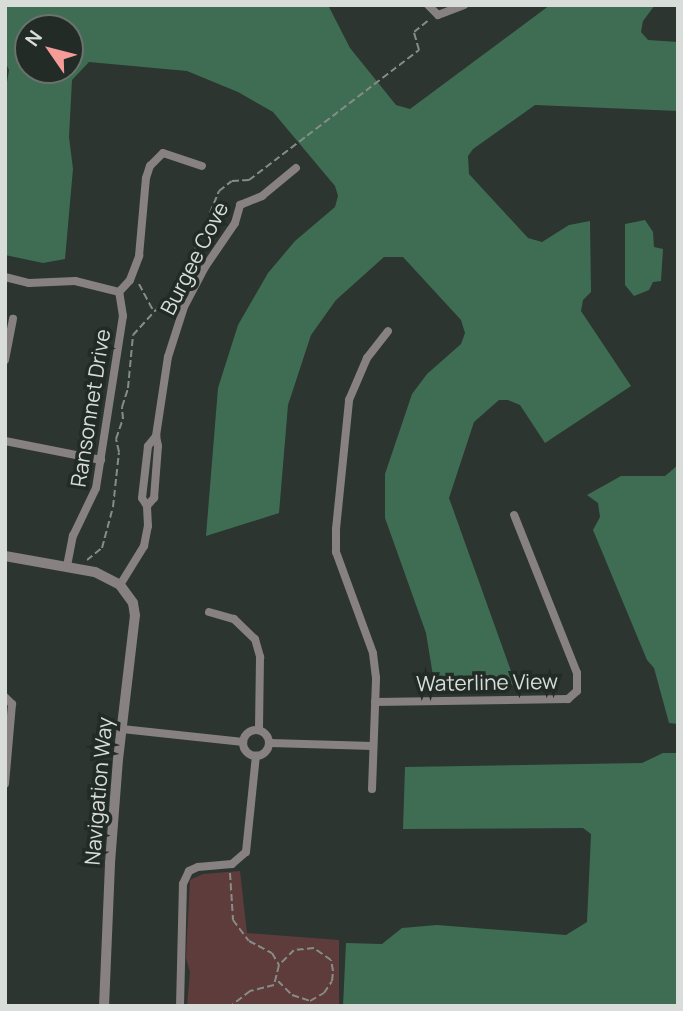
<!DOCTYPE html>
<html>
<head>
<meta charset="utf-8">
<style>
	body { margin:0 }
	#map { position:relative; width:683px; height:1011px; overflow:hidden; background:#2c3530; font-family:Manrope,sans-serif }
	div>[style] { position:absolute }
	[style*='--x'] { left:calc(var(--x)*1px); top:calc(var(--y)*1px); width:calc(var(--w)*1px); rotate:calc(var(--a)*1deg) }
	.green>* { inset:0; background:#5e3c3b }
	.water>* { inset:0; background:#3e6d53 }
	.path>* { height:2px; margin-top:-1px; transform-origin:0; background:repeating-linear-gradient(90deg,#868d89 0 7px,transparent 0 10.5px) }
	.minor>* { height:8px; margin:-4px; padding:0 4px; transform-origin:4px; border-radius:4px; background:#878181 }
	.minor>.ring { margin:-4px; padding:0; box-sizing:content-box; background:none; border:8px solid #878181; border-radius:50% }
	.tertiary>* { height:10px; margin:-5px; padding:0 5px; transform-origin:5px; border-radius:5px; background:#878181 }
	span { translate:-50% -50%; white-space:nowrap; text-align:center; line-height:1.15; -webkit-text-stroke:7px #222b26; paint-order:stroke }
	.street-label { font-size:21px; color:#d8ddda }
	.frame { position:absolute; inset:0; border:7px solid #d8ddda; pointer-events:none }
	.north { position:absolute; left:14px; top:14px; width:70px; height:70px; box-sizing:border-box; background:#222b26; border:2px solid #6b726e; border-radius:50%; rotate:305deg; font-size:19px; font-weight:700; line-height:28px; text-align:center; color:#d8ddda }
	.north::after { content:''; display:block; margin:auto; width:24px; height:32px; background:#f59b98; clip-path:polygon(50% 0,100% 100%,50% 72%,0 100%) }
</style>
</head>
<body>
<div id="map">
	<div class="green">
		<i style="clip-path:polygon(240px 871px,247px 933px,339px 940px,339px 1006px,187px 1006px,190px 972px,186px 958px,190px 880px,203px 874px)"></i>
	</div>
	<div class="water">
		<i style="clip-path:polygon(evenodd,5px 5px,328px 5px,350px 48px,396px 105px,410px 109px,550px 5px,655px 5px,643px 21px,641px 32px,648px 40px,678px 42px,678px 111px,535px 105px,473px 149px,468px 156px,469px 174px,528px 238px,542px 242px,569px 225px,590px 221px,591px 292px,583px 300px,581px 311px,631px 386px,545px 443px,520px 405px,508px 400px,499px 400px,474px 422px,449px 498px,511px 671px,513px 685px,435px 688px,426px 633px,385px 518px,385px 474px,412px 394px,427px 374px,461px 344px,465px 333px,461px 320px,403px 257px,384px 257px,336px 300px,311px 335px,288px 405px,279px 513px,206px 536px,218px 388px,238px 325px,268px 273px,295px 241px,335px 207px,338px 196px,335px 186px,273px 112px,238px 92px,187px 71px,89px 62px,72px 80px,69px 137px,73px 169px,65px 259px,43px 263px,5px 255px,5px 95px,9px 70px,5px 62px,5px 5px,28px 28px,70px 28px,70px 70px,28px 70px,28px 28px)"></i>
		<i style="clip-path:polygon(645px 220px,653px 232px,654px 247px,663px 249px,661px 281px,653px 282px,649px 290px,634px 296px,625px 285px,625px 224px)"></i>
		<i style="clip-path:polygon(678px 465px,678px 724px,669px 723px,654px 668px,647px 660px,593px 530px,600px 517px,598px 503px,587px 495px,621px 476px,665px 476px)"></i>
		<i style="clip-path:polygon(663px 753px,678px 753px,678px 1006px,343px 1006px,346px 943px,382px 944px,402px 928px,437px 925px,566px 935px,587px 922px,591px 834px,583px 828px,403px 829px,405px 767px,642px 763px)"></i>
	</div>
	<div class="path">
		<i style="--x:139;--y:284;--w:30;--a:62"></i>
		<i style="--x:87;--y:560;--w:19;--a:-39"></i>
		<i style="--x:102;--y:548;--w:42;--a:-75"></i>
		<i style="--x:113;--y:507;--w:55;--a:-83.8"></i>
		<i style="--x:119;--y:452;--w:13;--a:-103"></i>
		<i style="--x:116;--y:439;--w:21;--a:-71"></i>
		<i style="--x:123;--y:419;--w:12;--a:-95"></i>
		<i style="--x:122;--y:407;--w:20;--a:-72"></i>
		<i style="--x:128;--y:388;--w:53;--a:-84.6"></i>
		<i style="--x:133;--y:335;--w:59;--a:-47.7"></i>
		<i style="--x:173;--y:291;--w:44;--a:-61.7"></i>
		<i style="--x:194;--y:252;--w:66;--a:-67.7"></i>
		<i style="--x:219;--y:191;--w:16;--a:-38"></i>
		<i style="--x:232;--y:181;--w:17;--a:-3"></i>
		<i style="--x:249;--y:180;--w:214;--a:-37.4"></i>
		<i style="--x:419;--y:50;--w:19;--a:-106"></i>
		<i style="--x:414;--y:32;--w:21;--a:-39"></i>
		<i style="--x:230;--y:873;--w:47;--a:86.3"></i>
		<i style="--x:233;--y:920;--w:26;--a:53"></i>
		<i style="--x:249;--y:941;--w:26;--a:28"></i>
		<i style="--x:272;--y:953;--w:14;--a:60"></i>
		<i style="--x:279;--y:965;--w:21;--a:104"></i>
		<i style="--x:274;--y:985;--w:25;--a:166"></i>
		<i style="--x:250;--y:991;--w:24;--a:142"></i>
		<i style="--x:278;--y:981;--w:20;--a:45"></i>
		<i style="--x:292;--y:995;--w:19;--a:18"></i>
		<i style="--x:310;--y:1001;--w:16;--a:-30"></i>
		<i style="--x:324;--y:993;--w:14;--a:-56"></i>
		<i style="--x:332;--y:981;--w:10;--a:-84"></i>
		<i style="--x:333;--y:971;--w:11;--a:-100"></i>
		<i style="--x:331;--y:960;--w:21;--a:-145"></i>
		<i style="--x:314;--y:948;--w:20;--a:174"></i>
		<i style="--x:294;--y:950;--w:20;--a:135"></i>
	</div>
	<div class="minor">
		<i style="--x:428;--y:5;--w:14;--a:45"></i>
		<i style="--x:438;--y:15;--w:28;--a:-21"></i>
		<i style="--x:5;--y:277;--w:25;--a:14"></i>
		<i style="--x:29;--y:283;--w:46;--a:-2.5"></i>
		<i style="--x:75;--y:281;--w:45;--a:14"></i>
		<i style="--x:119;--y:292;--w:16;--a:-47"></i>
		<i style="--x:130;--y:280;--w:26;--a:-69"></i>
		<i style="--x:139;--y:256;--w:78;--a:-84.9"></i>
		<i style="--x:146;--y:178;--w:13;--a:-72"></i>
		<i style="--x:150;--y:166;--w:18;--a:-45"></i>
		<i style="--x:163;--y:153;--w:41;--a:18.4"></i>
		<i style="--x:5;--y:360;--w:42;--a:-79"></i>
		<i style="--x:5;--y:441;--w:98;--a:11.2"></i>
		<i style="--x:147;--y:506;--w:11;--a:-49"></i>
		<i style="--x:154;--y:498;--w:52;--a:-85.6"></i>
		<i style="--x:158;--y:446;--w:10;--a:-101"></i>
		<i style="--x:156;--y:436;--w:80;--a:-81.4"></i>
		<i style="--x:168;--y:357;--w:52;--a:-72.3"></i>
		<i style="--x:184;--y:307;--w:45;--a:-62.3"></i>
		<i style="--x:205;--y:267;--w:53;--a:-55.7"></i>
		<i style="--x:235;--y:223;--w:19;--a:-74"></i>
		<i style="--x:240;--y:205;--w:24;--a:-22"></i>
		<i style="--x:262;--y:196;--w:44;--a:-39.5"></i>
		<i style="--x:67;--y:566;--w:31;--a:-79"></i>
		<i style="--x:73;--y:536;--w:53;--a:-64.4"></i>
		<i style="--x:96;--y:488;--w:174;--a:-81.1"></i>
		<i style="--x:123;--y:316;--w:24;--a:-99"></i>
		<i style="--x:120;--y:585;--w:46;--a:-58.4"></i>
		<i style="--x:144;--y:546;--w:20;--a:-79"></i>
		<i style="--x:148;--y:526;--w:20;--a:-93"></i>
		<i style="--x:147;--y:506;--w:9;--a:-122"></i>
		<i style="--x:142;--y:498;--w:52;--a:-83.4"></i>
		<i style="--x:148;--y:446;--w:13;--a:-51"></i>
		<i style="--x:209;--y:612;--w:26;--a:16"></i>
		<i style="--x:234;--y:619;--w:29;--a:44"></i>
		<i style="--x:255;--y:639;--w:19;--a:74"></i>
		<i style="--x:260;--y:657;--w:72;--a:90.8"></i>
		<i style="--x:5;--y:697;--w:10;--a:45"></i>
		<i style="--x:12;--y:704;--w:80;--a:95"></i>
		<i style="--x:375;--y:702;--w:193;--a:-0.9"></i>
		<i style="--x:568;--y:699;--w:12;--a:-42"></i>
		<i style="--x:577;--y:691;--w:18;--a:-90"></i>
		<i style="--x:577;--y:673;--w:170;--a:-111.7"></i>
		<i style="--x:122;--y:729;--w:122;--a:6.1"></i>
		<i class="ring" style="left:243px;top:730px;width:18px;height:18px"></i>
		<i style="--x:270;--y:743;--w:103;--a:1.7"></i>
		<i style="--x:372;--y:789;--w:111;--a:-87.9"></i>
		<i style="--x:376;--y:678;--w:25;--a:-97"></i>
		<i style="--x:373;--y:653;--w:108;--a:-110.1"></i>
		<i style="--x:336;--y:552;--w:23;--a:-90"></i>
		<i style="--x:336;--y:529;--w:130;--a:-84.2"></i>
		<i style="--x:349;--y:400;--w:46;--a:-66.8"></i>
		<i style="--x:367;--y:358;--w:34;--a:-52"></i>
		<i style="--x:180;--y:1006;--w:122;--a:-88.6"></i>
		<i style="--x:183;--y:884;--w:14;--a:-65"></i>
		<i style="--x:189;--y:871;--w:10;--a:-24"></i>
		<i style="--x:198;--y:867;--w:34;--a:-5"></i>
		<i style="--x:232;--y:864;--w:18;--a:-41"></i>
		<i style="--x:246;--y:852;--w:97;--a:-84.1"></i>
	</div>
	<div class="tertiary">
		<i style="--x:5;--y:556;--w:91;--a:10.1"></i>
		<i style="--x:95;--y:572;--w:28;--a:27"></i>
		<i style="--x:120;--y:585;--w:22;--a:54"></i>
		<i style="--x:133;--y:603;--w:12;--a:81"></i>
		<i style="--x:135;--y:615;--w:145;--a:96.7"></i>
		<i style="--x:118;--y:759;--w:105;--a:94.4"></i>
		<i style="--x:110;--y:864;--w:142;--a:92.4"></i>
	</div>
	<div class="street-label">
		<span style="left:194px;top:258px;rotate:-63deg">Burgee Cove</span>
		<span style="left:90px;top:408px;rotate:-81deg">Ransonnet Drive</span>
		<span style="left:487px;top:682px;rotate:-1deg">Waterline View</span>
		<span style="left:98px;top:791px;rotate:-85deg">Navigation Way</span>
	</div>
	<div class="frame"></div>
	<div class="north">N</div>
</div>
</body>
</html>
